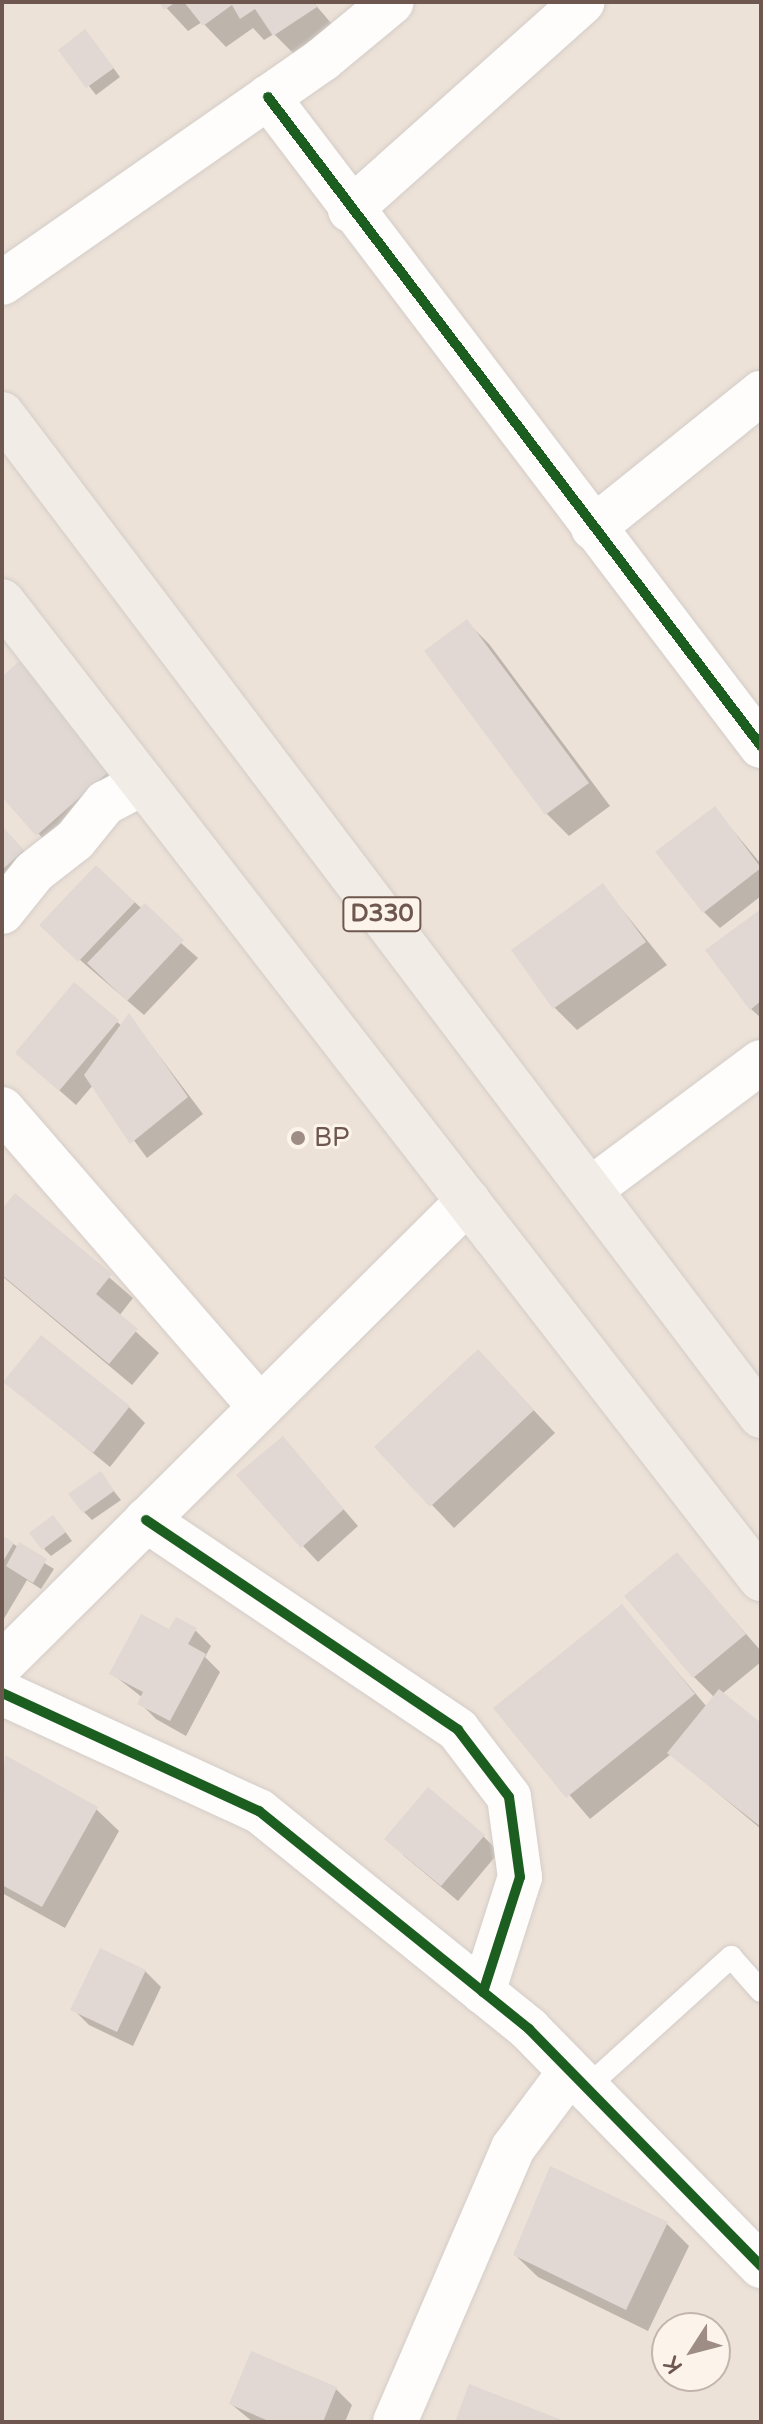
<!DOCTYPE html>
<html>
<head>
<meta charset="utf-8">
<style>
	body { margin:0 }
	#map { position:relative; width:763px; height:2424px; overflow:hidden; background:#f5f0ea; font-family:"Varela Round",sans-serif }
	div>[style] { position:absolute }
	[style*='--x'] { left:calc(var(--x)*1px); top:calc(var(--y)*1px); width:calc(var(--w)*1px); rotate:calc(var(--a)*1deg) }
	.residential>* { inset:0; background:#ede2d8 }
	.shadow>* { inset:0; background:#0003 }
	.building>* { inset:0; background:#e1d8d3 }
	.roads { filter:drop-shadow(0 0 2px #d3cdc8) drop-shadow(0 0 2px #d3cdc8) }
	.service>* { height:22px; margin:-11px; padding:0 11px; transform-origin:11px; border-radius:11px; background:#fefdfc }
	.minor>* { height:44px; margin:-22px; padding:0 22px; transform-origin:22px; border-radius:22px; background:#fefdfc }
	.primary>* { height:44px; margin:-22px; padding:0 22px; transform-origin:22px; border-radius:22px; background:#f1ece6 }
	.cycleway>* { height:10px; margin:-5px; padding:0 5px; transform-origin:5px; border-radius:5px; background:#1b5e20 }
	.dots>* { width:22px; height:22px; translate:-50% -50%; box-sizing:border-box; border:4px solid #fcf4eb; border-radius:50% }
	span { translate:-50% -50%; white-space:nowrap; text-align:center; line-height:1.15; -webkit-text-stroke:6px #fcf4eb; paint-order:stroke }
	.shield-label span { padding:2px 6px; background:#fcf4eb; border:2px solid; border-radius:6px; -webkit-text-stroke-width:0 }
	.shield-label { font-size:24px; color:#6e574e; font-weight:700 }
	.poi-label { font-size:26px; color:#6e574e }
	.left { translate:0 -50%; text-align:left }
	.frame { position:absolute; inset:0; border:4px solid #6e574e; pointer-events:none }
	.north { position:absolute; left:651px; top:2312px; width:80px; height:80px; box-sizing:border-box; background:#fcf4eb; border:2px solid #c3b5ac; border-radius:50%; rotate:234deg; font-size:22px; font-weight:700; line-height:32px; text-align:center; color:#6e574e }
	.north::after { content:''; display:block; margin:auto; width:28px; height:36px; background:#9d8d85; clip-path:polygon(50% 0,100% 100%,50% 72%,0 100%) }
</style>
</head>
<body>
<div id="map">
	<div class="residential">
		<i style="clip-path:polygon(evenodd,2px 2px,761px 2px,761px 2422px,2px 2422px,2px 2px,667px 2328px,715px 2328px,715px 2376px,667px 2376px,667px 2328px)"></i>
	</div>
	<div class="shadow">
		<i style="clip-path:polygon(161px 2px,313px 2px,337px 30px,297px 57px,274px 34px,264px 40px,253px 28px,226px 47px,202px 22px,188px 31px)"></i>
		<i style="clip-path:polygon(92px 39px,120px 77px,96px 95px,61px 50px)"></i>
		<i style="clip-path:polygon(467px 622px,489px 644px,610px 806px,569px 836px,547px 814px,427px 651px)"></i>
		<i style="clip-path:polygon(2px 679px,134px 791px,60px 857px,2px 794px)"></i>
		<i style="clip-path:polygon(715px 809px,761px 864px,761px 896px,720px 928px,704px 912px)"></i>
		<i style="clip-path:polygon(2px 828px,44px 873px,2px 913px)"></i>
		<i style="clip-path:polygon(96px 868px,198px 958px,144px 1015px,58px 941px)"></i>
		<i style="clip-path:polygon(603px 886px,667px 965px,577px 1030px,554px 1007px)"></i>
		<i style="clip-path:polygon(761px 912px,761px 1018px,751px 1009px)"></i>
		<i style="clip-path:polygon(129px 1016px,203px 1114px,147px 1158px,93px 1085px,76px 1105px,17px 1053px,117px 1022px,122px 1026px)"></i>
		<i style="clip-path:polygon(15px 1196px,133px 1298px,119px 1316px,159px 1353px,132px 1385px,2px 1276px,2px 1212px)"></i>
		<i style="clip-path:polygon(500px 1374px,555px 1433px,454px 1528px,377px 1447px)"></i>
		<i style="clip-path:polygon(6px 1382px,129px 1407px,145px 1423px,110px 1467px)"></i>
		<i style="clip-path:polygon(283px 1439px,358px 1526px,318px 1562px,303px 1546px)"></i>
		<i style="clip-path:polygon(100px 1474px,121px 1500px,92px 1520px,84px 1512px)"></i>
		<i style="clip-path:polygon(61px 1526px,72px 1541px,51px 1556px,44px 1549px)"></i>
		<i style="clip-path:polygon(2px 1537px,54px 1569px,41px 1589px,27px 1580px,2px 1622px)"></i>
		<i style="clip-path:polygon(677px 1555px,761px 1651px,761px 1662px,722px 1694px,761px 1725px,761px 1829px,671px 1754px,590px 1819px,496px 1709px,622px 1607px,707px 1707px,714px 1697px,694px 1677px)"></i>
		<i style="clip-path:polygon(195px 1630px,211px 1646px,205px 1657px,220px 1672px,186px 1736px,156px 1719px,140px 1703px,143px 1698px,111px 1673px,170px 1632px)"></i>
		<i style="clip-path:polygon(5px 1758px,96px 1809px,119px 1831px,65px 1928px,2px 1893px)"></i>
		<i style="clip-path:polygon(483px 1836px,499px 1852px,458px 1901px,403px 1855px)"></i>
		<i style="clip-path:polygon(145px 1971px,161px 1987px,133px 2046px,89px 2025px,73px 2009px)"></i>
		<i style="clip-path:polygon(666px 2223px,689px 2246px,648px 2331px,538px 2277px,515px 2255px)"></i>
		<i style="clip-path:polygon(336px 2389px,352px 2405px,345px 2422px,253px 2422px,231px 2404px)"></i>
	</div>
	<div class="building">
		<i style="clip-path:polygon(159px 2px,176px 2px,164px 10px)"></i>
		<i style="clip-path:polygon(184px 2px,313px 2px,317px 7px,273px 36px,255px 9px,240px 19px,232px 5px,203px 26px)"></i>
		<i style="clip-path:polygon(85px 29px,114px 68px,86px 88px,58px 50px)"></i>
		<i style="clip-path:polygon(467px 619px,589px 783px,545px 815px,424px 651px)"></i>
		<i style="clip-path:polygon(19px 661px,113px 768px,36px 836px,2px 797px,2px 677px)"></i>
		<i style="clip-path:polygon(715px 806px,761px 868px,703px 913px,655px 852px)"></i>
		<i style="clip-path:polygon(2px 826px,24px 850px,2px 870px)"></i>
		<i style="clip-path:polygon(96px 865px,135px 902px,78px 962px,39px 925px)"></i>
		<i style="clip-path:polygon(603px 883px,646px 942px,553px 1009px,511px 950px)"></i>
		<i style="clip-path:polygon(145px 903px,184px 940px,127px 1001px,87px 963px)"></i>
		<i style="clip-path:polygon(761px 909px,761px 1001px,750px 1010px,705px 950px)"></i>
		<i style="clip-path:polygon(74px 982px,119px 1020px,59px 1091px,15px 1053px)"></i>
		<i style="clip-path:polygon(129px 1013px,188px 1097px,130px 1144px,84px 1075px)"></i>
		<i style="clip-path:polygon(15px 1193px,112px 1274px,96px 1294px,138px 1329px,109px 1364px,2px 1275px,2px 1209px)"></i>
		<i style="clip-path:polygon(41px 1335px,130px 1406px,93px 1453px,3px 1382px)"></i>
		<i style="clip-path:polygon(478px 1349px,534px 1410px,430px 1507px,374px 1447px)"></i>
		<i style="clip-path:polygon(283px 1436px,344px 1509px,301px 1548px,236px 1475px)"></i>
		<i style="clip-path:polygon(101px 1471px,114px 1491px,83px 1513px,68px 1494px)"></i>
		<i style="clip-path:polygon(53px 1515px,66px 1532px,42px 1550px,29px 1533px)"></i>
		<i style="clip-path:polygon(2px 1535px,14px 1543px,2px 1563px)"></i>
		<i style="clip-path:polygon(19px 1542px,47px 1559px,33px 1583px,6px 1566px)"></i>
		<i style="clip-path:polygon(677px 1552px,746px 1634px,693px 1678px,624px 1596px)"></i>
		<i style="clip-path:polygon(622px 1604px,695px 1694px,566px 1798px,493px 1708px)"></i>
		<i style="clip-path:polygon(141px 1614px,169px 1629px,176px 1617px,197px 1628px,188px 1644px,206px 1654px,170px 1721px,137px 1704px,143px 1692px,109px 1674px)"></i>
		<i style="clip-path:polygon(719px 1689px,761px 1723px,761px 1827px,667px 1753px)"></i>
		<i style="clip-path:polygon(5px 1755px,98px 1807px,42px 1907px,2px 1885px)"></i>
		<i style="clip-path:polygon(428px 1787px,485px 1835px,441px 1886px,384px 1839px)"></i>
		<i style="clip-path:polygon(100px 1948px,146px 1970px,117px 2032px,70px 2010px)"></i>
		<i style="clip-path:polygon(550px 2166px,668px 2222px,626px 2310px,513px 2255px)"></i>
		<i style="clip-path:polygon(251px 2351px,337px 2387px,323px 2422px,271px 2422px,229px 2404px)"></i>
		<i style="clip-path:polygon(469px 2384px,567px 2422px,455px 2422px)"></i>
	</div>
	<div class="roads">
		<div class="service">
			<i style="--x:585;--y:2089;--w:197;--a:-42.1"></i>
			<i style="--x:731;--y:1957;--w:45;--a:48.6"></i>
		</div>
		<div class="minor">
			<i style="--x:268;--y:97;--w:815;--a:52.78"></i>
			<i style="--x:350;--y:210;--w:312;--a:-41.8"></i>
			<i style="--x:2;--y:283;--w:391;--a:-34.9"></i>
			<i style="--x:323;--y:59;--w:89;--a:-39.6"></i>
			<i style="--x:593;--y:528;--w:216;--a:-38.8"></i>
			<i style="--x:2;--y:912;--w:51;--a:-51.3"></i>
			<i style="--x:34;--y:872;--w:52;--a:-38"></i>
			<i style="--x:75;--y:840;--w:48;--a:-51"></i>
			<i style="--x:105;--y:803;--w:43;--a:-27.8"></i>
			<i style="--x:2;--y:1109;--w:394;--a:49.1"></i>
			<i style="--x:591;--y:1189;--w:212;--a:-36.8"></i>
			<i style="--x:146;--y:1520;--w:376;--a:33.9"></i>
			<i style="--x:458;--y:1730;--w:84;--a:52.7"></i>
			<i style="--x:509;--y:1797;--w:81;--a:82.2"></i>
			<i style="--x:520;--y:1877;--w:121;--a:107.8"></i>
			<i style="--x:2;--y:1664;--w:657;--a:-44.81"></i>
			<i style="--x:2;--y:1693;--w:283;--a:24.7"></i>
			<i style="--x:259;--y:1811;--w:347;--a:38.9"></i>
			<i style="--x:529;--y:2029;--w:332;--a:45.6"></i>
			<i style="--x:395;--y:2422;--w:298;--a:-66.7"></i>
			<i style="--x:513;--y:2148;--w:94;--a:-53.3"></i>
		</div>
		<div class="primary">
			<i style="--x:2;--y:414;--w:1257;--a:52.86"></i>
			<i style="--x:2;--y:601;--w:1238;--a:52.19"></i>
		</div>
	</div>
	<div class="cycleway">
		<i style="--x:268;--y:97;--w:815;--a:52.78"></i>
		<i style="--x:146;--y:1520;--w:376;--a:33.9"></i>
		<i style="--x:458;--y:1730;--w:84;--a:52.7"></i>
		<i style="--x:509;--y:1797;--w:81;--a:82.2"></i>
		<i style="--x:520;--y:1877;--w:121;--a:107.8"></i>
		<i style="--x:2;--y:1693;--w:283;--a:24.7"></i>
		<i style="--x:259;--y:1811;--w:347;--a:38.9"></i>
		<i style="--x:529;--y:2029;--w:332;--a:45.6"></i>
	</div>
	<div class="dots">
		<i style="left:298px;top:1138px;background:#9d8d85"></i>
	</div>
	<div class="shield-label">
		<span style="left:382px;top:914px">D330</span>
	</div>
	<div class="poi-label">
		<span class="left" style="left:314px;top:1138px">BP</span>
	</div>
	<div class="frame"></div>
	<div class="north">K</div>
</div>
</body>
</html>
